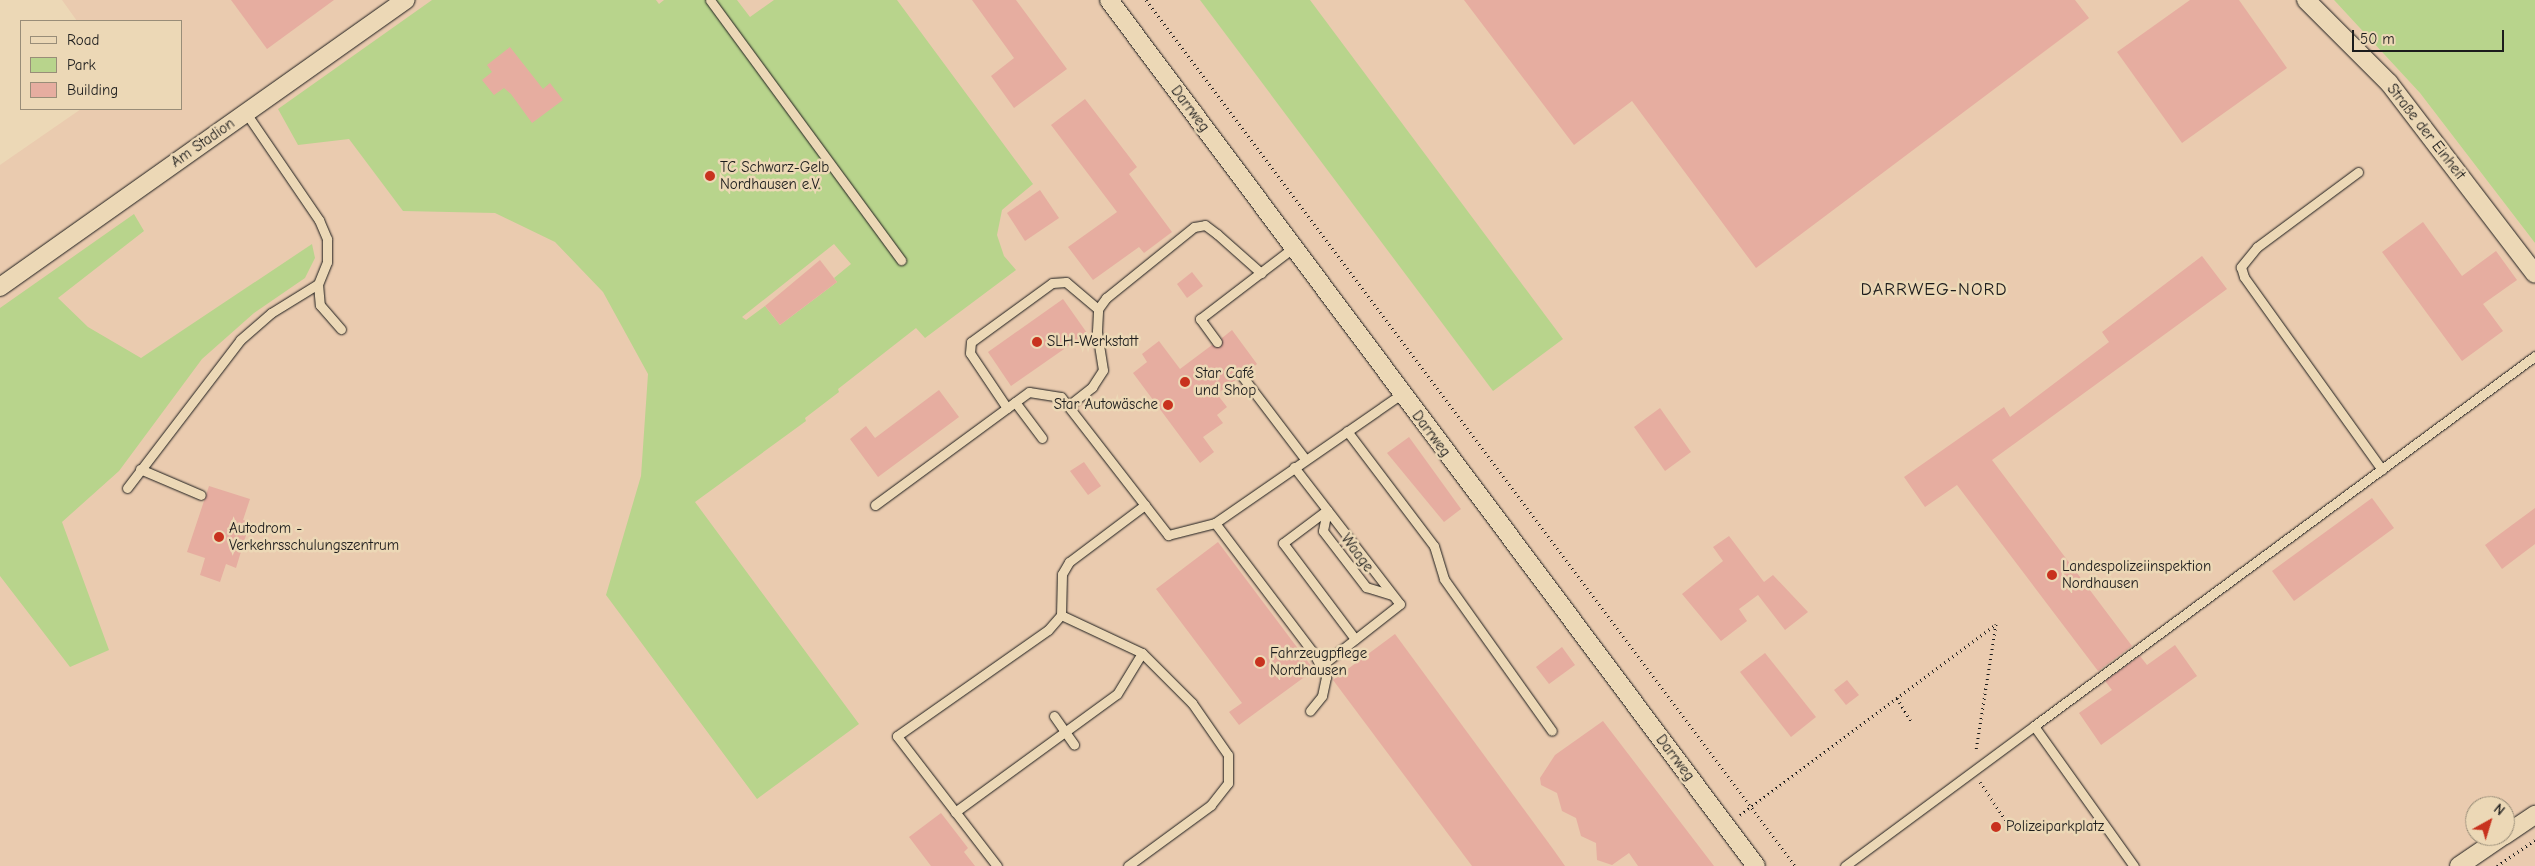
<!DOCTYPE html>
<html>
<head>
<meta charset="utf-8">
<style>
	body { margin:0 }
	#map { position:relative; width:2535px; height:866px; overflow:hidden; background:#ecd8b6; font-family:"Comic Neue",sans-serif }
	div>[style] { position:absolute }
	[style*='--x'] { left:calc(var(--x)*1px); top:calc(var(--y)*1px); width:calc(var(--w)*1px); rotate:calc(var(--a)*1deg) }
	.built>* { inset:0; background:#eacbaf }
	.green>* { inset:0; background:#b8d48c }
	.building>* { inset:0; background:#e6ada0 }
	.path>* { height:3px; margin-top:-1.5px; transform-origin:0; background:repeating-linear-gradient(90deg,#1c1c1c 0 1px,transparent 0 5px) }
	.roads { filter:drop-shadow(0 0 1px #1c1c1c) drop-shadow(0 0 1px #1c1c1c) }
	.lane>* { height:9px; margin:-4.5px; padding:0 4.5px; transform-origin:4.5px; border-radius:4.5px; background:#ecd8b6 }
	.street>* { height:18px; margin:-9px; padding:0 9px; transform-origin:9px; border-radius:9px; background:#ecd8b6 }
	.dots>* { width:14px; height:14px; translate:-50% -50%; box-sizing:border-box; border:2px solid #ecd8b6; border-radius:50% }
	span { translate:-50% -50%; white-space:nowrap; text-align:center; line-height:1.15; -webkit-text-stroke:5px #ecd8b6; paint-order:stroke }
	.street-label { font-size:15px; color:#1c1c1c }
	.poi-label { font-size:15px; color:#1c1c1c }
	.left { translate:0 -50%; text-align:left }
	.right { translate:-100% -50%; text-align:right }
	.quarter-label { font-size:18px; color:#1c1c1c; letter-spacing:1px }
	.legend { position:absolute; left:20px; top:20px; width:162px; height:90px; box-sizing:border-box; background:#ecd8b6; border:1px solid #998d78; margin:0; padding:6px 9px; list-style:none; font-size:15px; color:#1c1c1c }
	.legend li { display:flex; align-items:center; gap:10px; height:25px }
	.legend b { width:25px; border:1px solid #998d78 }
	.north { position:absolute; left:2465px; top:796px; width:50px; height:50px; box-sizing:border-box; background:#ecd8b6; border:1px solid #998d78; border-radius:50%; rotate:39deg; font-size:14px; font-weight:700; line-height:20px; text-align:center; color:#1c1c1c }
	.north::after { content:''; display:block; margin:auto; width:18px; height:22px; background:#c8321e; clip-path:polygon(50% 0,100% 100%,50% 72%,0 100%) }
	.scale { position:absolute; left:2352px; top:30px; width:152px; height:22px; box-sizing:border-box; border:2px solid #1c1c1c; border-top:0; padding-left:6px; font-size:15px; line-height:18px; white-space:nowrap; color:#1c1c1c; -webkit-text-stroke:4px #ecd8b6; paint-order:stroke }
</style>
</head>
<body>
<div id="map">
	<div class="built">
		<i style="clip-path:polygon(evenodd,62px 0,2334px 0,2420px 93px,2535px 243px,2535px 866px,0 866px,0 165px,81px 109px,181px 109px,181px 21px,77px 21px,62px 0,2475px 806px,2505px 806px,2505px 836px,2475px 836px,2475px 806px)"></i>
	</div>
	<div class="green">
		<i style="clip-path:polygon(evenodd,432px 0,656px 0,659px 4px,664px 0,737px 0,750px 17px,774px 0,897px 0,1033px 184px,1002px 210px,997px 235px,1004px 256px,1016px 270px,925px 338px,916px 328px,838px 389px,839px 392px,805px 418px,806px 421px,695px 502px,859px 724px,757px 799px,606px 595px,641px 476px,648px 374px,603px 292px,555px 242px,495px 213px,403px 211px,349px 139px,298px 145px,278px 109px,432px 0,834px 244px,851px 264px,834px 278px,837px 282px,780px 325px,765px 306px,746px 320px,742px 317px,834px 244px)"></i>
		<i style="clip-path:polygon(1200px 0,1310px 0,1563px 339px,1493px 391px)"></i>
		<i style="clip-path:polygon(2334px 0,2535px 0,2535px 243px,2420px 93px)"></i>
		<i style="clip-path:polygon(134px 214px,144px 231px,58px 298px,88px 327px,141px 358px,312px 244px,315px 258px,305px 278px,254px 313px,202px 359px,119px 471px,62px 522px,109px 650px,70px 667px,0 576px,0 308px)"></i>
	</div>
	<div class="building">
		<i style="clip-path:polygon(231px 0,334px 0,267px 49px)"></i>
		<i style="clip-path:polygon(972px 0,1016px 0,1067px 69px,1014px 108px,991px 76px,1014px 58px)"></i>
		<i style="clip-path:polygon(1464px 0,2075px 0,2089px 18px,1756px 268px,1632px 101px,1574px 145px)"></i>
		<i style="clip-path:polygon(2190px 0,2239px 0,2287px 68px,2182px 143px,2117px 52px)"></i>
		<i style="clip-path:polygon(510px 47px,543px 89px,550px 83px,563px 100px,532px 123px,511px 94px,504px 88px,494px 95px,482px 80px,492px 72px,487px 65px)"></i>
		<i style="clip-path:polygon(1085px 99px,1137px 167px,1129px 174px,1172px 232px,1144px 253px,1139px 247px,1093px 280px,1068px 247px,1117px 212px,1051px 125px)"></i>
		<i style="clip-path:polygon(1040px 190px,1059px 218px,1025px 241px,1007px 213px)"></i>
		<i style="clip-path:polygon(2423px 222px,2462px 276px,2496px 251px,2517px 280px,2483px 304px,2503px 331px,2462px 361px,2382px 252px)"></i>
		<i style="clip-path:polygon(2202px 256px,2227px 289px,1992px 460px,2132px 646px,2098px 671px,1957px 485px,1925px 507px,1904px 477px,2004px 407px,2010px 417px,2109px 342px,2102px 332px)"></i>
		<i style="clip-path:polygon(820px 260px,837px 282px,780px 325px,765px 306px)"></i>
		<i style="clip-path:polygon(1192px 272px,1203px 286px,1187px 298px,1177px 284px)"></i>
		<i style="clip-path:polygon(1063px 299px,1087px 333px,1011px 386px,988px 352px)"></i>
		<i style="clip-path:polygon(1232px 330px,1257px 364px,1247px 372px,1239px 371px,1237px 379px,1217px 394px,1227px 407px,1217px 415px,1223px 423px,1203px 437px,1214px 452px,1200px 463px,1133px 373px,1147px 362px,1142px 354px,1159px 341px,1180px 369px,1212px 345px,1221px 347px,1222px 338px)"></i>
		<i style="clip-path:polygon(939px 390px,959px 417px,878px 477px,850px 439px,866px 426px,875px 438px)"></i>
		<i style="clip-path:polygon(1660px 408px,1691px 452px,1665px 471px,1634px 427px)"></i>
		<i style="clip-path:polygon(1409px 437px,1461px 509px,1444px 522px,1387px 453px)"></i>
		<i style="clip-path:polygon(1084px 462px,1101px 486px,1088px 495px,1070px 471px)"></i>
		<i style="clip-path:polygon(209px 486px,250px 499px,243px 520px,250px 522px,236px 568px,226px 564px,220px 582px,200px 575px,205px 558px,187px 552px)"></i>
		<i style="clip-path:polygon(2372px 498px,2394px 528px,2294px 601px,2272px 571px)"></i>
		<i style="clip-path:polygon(2535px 508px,2535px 544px,2502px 569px,2485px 545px)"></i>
		<i style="clip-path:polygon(1729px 536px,1764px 582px,1773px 575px,1808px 612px,1785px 630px,1758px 595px,1739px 609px,1747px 621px,1721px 641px,1682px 594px,1723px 561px,1713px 547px)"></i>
		<i style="clip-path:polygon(1218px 542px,1314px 670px,1239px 725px,1229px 712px,1242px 703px,1156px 589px)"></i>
		<i style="clip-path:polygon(1395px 634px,1553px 849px,1565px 866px,1472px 866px,1333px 680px)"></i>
		<i style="clip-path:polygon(2175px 645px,2197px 676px,2101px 745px,2079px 713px,2112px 690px,2105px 681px,2140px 656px,2147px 665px)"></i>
		<i style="clip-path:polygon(1562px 647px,1575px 665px,1549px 684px,1536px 667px)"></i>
		<i style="clip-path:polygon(1765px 653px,1816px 717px,1791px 737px,1740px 672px)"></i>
		<i style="clip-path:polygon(1847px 680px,1859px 695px,1846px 705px,1834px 690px)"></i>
		<i style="clip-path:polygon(1603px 721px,1714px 866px,1638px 866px,1629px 853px,1612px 865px,1597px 860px,1596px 843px,1581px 836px,1576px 818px,1562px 811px,1557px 793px,1541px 785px,1540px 778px,1555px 755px)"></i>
		<i style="clip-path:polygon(941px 813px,968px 848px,964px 852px,975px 866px,931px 866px,909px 837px)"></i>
	</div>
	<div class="path">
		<i style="--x:1146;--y:0;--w:1082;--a:53.15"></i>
		<i style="--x:1897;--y:698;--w:27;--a:59"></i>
		<i style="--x:1980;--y:782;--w:48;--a:56"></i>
		<i style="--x:1740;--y:815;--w:319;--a:-36.7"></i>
		<i style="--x:1996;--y:624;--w:128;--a:99"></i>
		<i style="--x:2497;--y:866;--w:46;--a:-34.4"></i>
	</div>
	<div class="roads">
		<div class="lane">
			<i style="--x:710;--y:0;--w:323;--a:53.7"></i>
			<i style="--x:246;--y:113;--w:130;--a:55.7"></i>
			<i style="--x:319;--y:220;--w:21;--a:67"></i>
			<i style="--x:327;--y:239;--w:23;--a:90"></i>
			<i style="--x:327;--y:262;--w:24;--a:112"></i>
			<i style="--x:318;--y:284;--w:21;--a:85"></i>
			<i style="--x:320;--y:305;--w:32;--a:49"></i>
			<i style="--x:2358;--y:172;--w:126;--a:143.4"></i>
			<i style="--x:2257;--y:247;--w:26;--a:129"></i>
			<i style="--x:2241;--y:267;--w:10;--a:73"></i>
			<i style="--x:2244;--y:277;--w:237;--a:54.4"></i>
			<i style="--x:1217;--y:342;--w:29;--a:-126"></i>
			<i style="--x:1200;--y:319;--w:117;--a:-37.4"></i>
			<i style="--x:1242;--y:376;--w:104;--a:52.8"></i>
			<i style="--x:1015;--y:402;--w:45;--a:53.1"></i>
			<i style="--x:1068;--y:406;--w:31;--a:-38"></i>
			<i style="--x:1092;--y:387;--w:20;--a:-57"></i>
			<i style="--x:1103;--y:370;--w:39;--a:-99"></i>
			<i style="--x:1097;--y:331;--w:22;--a:-87"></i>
			<i style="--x:1098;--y:309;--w:14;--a:-54"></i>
			<i style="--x:1106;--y:298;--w:113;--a:-38.9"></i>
			<i style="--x:1194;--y:227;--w:11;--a:-10"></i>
			<i style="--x:1205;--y:225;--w:15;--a:37"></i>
			<i style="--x:1217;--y:234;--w:59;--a:41.6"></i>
			<i style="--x:1007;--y:408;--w:66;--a:-123.9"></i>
			<i style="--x:970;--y:353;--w:11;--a:-85"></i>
			<i style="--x:971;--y:342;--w:100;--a:-36.1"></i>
			<i style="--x:1052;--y:283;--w:14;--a:-4"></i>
			<i style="--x:1066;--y:282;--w:42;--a:40.2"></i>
			<i style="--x:1347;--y:431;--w:144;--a:52.9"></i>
			<i style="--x:1434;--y:546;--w:34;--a:73"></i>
			<i style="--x:1444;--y:579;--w:186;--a:54.6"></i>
			<i style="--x:1294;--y:467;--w:173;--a:52.3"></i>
			<i style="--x:1400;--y:604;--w:100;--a:141.9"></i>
			<i style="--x:140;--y:469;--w:66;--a:23.1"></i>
			<i style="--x:127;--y:488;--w:186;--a:-52.6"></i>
			<i style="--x:240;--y:340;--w:41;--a:-41.1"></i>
			<i style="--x:271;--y:313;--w:55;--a:-31.7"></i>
			<i style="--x:875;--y:505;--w:191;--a:-36.3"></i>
			<i style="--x:1029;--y:392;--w:32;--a:9"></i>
			<i style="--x:1061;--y:397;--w:175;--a:52.2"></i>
			<i style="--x:1168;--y:535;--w:49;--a:-14.3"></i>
			<i style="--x:1215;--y:523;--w:226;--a:-34.7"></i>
			<i style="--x:1327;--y:510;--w:55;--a:143.1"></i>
			<i style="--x:1283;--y:543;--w:120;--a:53.1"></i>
			<i style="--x:1327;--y:510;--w:21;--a:101"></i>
			<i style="--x:1323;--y:531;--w:71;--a:52.5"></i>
			<i style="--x:1366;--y:587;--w:27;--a:17"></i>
			<i style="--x:1215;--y:523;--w:164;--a:52.9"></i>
			<i style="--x:1314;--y:654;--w:26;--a:62"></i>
			<i style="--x:1326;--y:677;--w:19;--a:102"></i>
			<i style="--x:1322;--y:696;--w:19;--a:129"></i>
			<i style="--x:1061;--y:615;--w:89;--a:25.1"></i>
			<i style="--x:1142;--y:653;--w:71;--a:45"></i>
			<i style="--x:1192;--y:703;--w:63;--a:55.3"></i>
			<i style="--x:1228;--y:755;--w:28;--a:90"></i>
			<i style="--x:1228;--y:783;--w:28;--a:128"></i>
			<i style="--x:1211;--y:805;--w:103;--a:143.7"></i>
			<i style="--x:1054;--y:716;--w:35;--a:55"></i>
			<i style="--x:2034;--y:726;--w:623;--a:-36.45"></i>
			<i style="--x:955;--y:812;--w:200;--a:-36.1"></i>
			<i style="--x:1117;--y:694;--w:48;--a:-58.6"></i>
			<i style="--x:997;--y:866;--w:164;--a:-127.6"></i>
			<i style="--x:897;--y:736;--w:184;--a:-35.1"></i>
			<i style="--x:1048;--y:630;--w:20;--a:-49"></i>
			<i style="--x:1061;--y:615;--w:41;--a:-88.6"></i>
			<i style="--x:1062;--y:574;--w:14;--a:-60"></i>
			<i style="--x:1069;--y:562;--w:95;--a:-36.9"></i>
			<i style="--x:1845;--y:866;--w:235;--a:-36.5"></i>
			<i style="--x:2034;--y:726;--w:172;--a:54.5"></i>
		</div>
		<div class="street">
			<i style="--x:1109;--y:0;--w:1081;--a:53.24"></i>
			<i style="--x:2306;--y:0;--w:117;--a:45"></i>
			<i style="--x:2389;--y:83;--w:240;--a:52.6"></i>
			<i style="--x:0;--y:287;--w:497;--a:-35.3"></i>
			<i style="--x:2505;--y:835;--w:36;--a:-34"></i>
			<i style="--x:2459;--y:866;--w:53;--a:-34.3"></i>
		</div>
	</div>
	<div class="dots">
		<i style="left:710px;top:176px;background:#c8321e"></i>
		<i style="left:1037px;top:342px;background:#c8321e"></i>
		<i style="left:1185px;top:382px;background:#c8321e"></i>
		<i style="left:1168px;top:405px;background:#c8321e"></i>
		<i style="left:219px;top:537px;background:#c8321e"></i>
		<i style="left:2052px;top:575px;background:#c8321e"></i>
		<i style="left:1260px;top:662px;background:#c8321e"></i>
		<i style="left:1996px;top:827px;background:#c8321e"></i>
	</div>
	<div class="street-label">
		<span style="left:1190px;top:109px;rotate:53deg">Darrweg</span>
		<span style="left:2426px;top:132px;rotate:52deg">Straße der Einheit</span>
		<span style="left:203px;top:143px;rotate:-35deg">Am Stadion</span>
		<span style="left:1431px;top:434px;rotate:53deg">Darrweg</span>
		<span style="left:1357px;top:553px;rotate:53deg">Waage</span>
		<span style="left:1675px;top:758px;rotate:53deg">Darrweg</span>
	</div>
	<div class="poi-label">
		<span class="left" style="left:720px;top:176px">TC Schwarz-Gelb<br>Nordhausen e.V.</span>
		<span class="left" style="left:1047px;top:342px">SLH-Werkstatt</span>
		<span class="left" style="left:1195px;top:382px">Star Café<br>und Shop</span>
		<span class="right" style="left:1158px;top:405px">Star Autowäsche</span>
		<span class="left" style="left:229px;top:537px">Autodrom -<br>Verkehrsschulungszentrum</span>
		<span class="left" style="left:2062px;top:575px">Landespolizeiinspektion<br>Nordhausen</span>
		<span class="left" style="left:1270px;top:662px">Fahrzeugpflege<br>Nordhausen</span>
		<span class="left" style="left:2006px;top:827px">Polizeiparkplatz</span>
	</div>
	<div class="quarter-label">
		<span style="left:1934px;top:290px">DARRWEG-NORD</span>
	</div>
	<ul class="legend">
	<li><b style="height:6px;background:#ecd8b6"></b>Road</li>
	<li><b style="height:14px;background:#b8d48c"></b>Park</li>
	<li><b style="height:14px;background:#e6ada0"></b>Building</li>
	</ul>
	<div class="north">N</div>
	<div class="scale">50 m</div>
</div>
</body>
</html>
